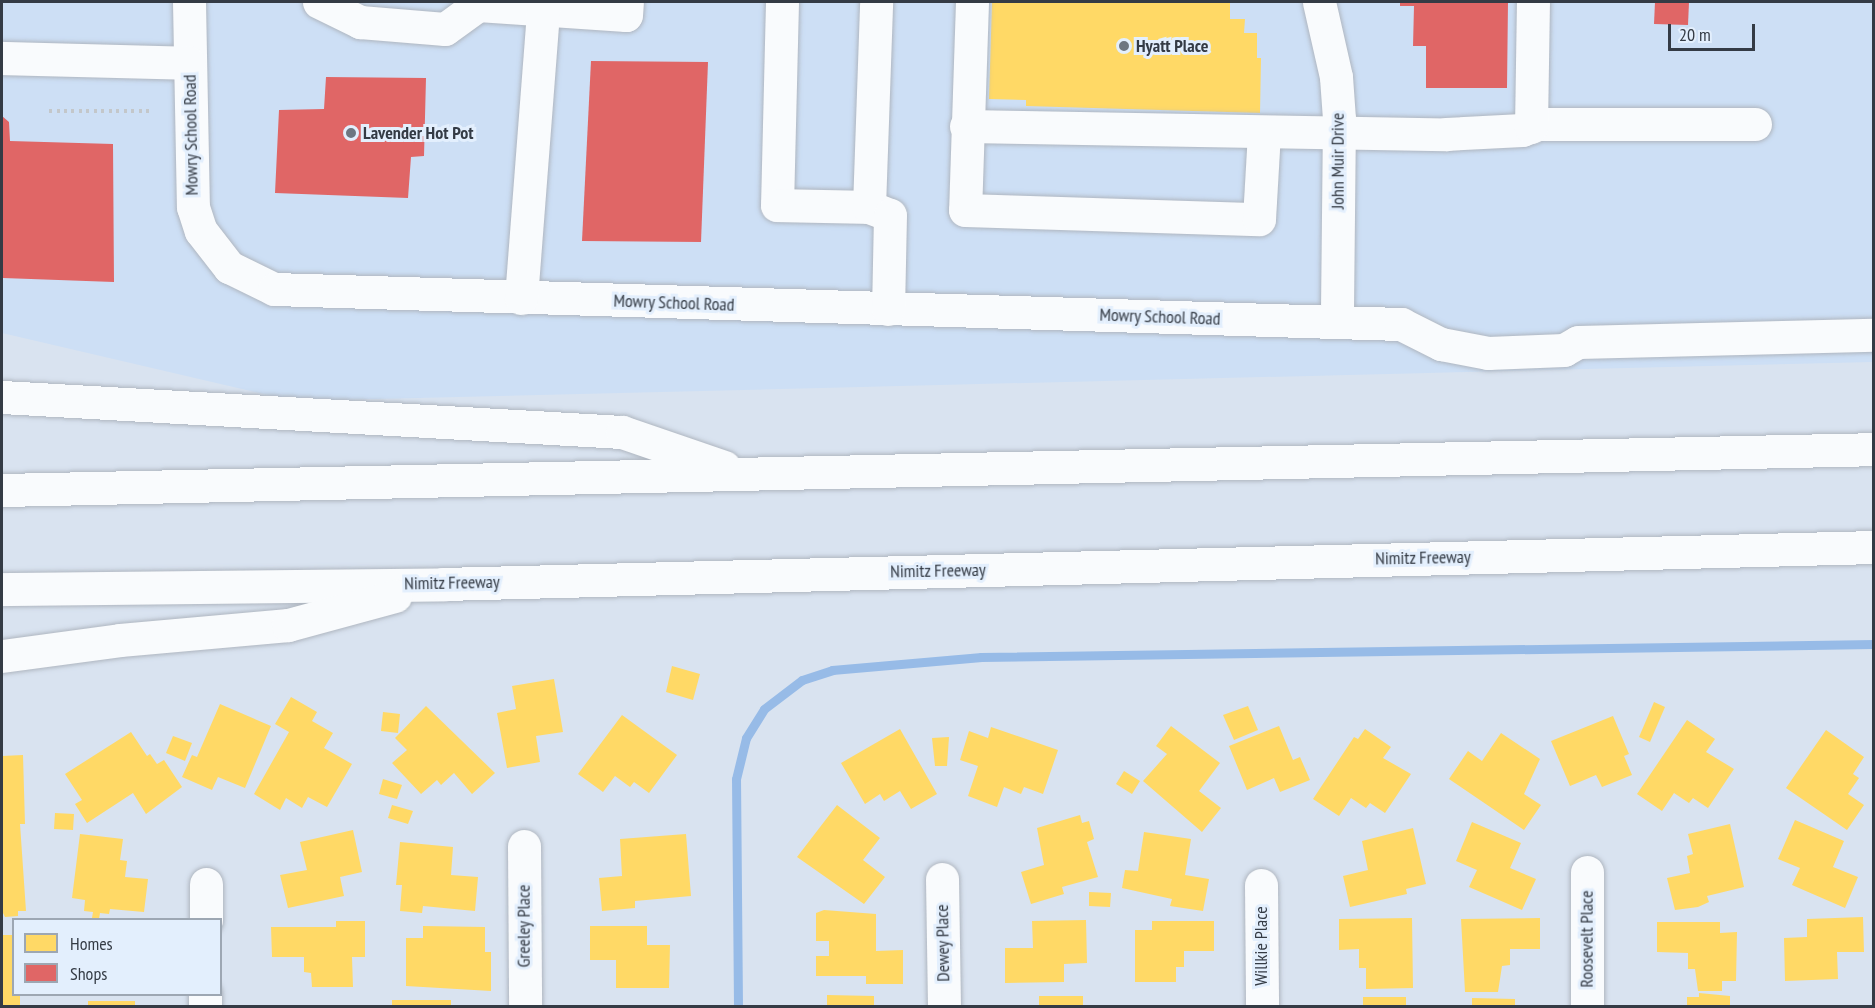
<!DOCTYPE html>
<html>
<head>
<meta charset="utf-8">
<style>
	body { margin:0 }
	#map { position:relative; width:1875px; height:1008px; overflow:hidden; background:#d9e3f0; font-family:"PT Sans Narrow",sans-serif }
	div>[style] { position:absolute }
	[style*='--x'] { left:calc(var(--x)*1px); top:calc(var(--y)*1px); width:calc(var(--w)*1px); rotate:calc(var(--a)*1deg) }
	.built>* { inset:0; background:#cddff5 }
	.homes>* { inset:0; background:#ffd966 }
	.shops>* { inset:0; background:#e06666 }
	.stream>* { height:9px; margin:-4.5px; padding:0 4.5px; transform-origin:4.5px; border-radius:4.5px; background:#97bbe7 }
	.path>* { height:4px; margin-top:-2px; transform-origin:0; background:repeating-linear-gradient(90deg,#c3c7ca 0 3px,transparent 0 7.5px) }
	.roads { filter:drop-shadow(0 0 2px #afb6c0) drop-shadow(0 0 2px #afb6c0) }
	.minor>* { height:33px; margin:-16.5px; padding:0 16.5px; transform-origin:16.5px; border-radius:16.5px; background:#f9fbfd }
	.highway>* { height:33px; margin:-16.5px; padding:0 16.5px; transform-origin:16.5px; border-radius:16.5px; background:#f9fbfd }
	.dots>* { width:16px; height:16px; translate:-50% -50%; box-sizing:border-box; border:3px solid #e3effd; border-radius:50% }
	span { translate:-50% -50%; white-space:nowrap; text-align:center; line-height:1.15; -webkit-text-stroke:6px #e3effd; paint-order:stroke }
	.poi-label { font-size:18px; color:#343b45; font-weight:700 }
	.left { translate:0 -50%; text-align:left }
	.street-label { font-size:18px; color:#343b45 }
	.frame { position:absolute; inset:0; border:3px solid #343b45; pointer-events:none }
	.legend { position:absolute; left:12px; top:918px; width:210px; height:78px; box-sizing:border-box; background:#e3effd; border:2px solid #9da7b3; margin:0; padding:8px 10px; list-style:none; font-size:18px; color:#343b45 }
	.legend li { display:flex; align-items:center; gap:12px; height:30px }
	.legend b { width:30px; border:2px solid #9da7b3 }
	.scale { position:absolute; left:1668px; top:24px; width:87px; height:27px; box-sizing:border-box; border:3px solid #343b45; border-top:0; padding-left:8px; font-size:18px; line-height:21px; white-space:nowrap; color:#343b45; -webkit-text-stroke:4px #e3effd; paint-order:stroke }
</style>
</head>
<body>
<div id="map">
	<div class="built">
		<i style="clip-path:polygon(2px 2px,1873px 2px,1873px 362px,294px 401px,2px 333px)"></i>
	</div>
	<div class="homes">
		<i style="clip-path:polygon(992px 2px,1230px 2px,1230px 19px,1245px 19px,1244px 33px,1257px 33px,1257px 58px,1261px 58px,1260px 113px,1026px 106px,1026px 100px,989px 99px)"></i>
		<i style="clip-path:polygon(672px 666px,700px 674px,693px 700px,666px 692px)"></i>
		<i style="clip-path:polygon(554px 679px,563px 732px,536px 736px,540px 762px,507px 768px,497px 713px,516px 709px,512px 686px)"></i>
		<i style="clip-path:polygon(291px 697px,317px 712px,312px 721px,333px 733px,324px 748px,352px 764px,327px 807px,308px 797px,302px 808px,286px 798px,280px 810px,254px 794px,289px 732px,275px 724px)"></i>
		<i style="clip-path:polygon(1654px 702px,1665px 707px,1650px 742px,1639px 737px)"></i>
		<i style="clip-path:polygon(220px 704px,271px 726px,245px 788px,218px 777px,212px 790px,182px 777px,192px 755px,197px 757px)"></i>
		<i style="clip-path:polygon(426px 706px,495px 773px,472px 794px,454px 773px,441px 785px,437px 780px,421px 794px,392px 763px,407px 750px,395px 738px)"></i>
		<i style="clip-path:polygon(1248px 706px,1258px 730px,1234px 740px,1223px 715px)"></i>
		<i style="clip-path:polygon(383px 712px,400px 714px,398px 733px,381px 731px)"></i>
		<i style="clip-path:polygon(622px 715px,677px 755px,649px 793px,634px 782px,630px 787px,615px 776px,603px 792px,578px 774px)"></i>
		<i style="clip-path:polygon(1613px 716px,1629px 754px,1624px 756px,1632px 775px,1602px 787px,1596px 775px,1570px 786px,1551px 741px)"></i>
		<i style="clip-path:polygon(1687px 720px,1715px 739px,1706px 752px,1734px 769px,1708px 808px,1693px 798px,1689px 803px,1674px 793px,1662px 811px,1637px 794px)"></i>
		<i style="clip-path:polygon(1171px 726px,1220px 763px,1199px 791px,1221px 808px,1202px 832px,1143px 781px,1167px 754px,1156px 746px)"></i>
		<i style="clip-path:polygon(1279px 726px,1293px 760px,1300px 757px,1310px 780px,1280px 792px,1274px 778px,1247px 790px,1229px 746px)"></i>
		<i style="clip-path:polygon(991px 727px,1058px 750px,1043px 794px,1024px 787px,1021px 794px,1004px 787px,997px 807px,968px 796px,978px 766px,960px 760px,969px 731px,988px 738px)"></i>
		<i style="clip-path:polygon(900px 729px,937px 794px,911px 809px,900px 791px,884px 801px,880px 794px,865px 804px,841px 763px)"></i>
		<i style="clip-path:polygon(1365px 729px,1391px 747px,1383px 758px,1411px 774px,1385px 813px,1370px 803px,1366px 808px,1351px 798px,1339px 816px,1313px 799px,1354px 737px,1358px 739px)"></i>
		<i style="clip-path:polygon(1826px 730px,1864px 757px,1853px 774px,1859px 778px,1848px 794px,1864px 805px,1847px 830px,1786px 788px)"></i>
		<i style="clip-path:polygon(131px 732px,147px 756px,150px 754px,157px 764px,164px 760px,182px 787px,146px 814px,133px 793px,87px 823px,75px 804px,82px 800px,65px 774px)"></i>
		<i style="clip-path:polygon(1501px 733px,1540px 759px,1524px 794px,1541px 805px,1524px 830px,1449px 779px,1468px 751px,1482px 761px)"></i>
		<i style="clip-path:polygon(173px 736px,192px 743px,185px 761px,166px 753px)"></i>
		<i style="clip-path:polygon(949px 737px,947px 766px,935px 766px,932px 738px)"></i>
		<i style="clip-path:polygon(23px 755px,25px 824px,20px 824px,26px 911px,18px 911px,18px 916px,5px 917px,2px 911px,2px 756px)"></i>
		<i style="clip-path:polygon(1124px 771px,1140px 781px,1132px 794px,1116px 784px)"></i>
		<i style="clip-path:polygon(383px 779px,402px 785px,397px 799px,379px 794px)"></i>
		<i style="clip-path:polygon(392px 805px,413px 811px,408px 824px,388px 818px)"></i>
		<i style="clip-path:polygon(837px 805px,880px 838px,863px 860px,885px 877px,864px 904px,797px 857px)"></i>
		<i style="clip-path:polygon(55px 813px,74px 814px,73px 830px,54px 829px)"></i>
		<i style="clip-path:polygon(1080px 815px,1082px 823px,1089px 821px,1094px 839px,1087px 842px,1098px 877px,1062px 887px,1064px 894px,1031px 904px,1021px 872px,1044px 865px,1037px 828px)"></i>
		<i style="clip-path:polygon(1795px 820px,1844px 841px,1833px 867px,1858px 877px,1845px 908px,1792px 885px,1800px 868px,1778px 859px)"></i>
		<i style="clip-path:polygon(1472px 822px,1521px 843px,1510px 868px,1536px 879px,1522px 910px,1469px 887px,1477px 870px,1456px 861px)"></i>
		<i style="clip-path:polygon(1730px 824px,1744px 887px,1707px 896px,1709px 902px,1698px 907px,1675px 910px,1667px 878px,1690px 873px,1687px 856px,1693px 854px,1688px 834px)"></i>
		<i style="clip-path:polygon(1413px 828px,1426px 884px,1406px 889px,1407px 894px,1350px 907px,1343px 876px,1368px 870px,1362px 841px)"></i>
		<i style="clip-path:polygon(353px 830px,362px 872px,340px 877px,344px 896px,288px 908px,280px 875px,307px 870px,300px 842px)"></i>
		<i style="clip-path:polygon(1144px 832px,1191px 839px,1185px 875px,1209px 879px,1203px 911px,1170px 906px,1172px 899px,1122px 888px,1125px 870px,1138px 871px)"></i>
		<i style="clip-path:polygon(80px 834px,123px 839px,120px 860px,127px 861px,125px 877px,148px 879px,144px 912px,110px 909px,109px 914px,100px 913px,99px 919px,92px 918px,93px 912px,84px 911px,85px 900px,72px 898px)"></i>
		<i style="clip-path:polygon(686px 834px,691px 896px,635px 901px,635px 908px,602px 911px,599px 878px,622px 876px,620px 839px)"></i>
		<i style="clip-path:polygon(400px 842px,453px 847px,451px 875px,478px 877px,475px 911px,423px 906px,422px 913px,400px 911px,402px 885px,396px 885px)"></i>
		<i style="clip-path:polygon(1089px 892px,1111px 893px,1110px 907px,1089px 906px)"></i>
		<i style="clip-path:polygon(824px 910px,876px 914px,876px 951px,903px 950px,903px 984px,866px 984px,866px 976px,816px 976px,816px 956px,829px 956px,829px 941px,816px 941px,816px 913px)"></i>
		<i style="clip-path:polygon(1863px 917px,1864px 952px,1837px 952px,1838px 979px,1785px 981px,1784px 938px,1807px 937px,1807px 919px)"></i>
		<i style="clip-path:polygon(1412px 918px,1413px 988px,1366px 989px,1366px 968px,1359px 968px,1359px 949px,1339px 950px,1339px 919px)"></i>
		<i style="clip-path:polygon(1540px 918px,1540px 949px,1510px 949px,1510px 965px,1502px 966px,1498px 992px,1465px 992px,1461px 919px)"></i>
		<i style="clip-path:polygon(1086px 920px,1087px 963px,1064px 964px,1064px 982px,1005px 983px,1005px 948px,1033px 948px,1032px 921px)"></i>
		<i style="clip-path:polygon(336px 921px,365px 921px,365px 957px,352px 957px,353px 987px,312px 987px,311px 973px,304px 972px,304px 957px,272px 957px,271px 927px,336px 927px)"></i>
		<i style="clip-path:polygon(1152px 921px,1214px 921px,1214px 951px,1184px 951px,1184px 967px,1176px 967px,1176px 982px,1135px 982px,1135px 930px,1152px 930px)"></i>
		<i style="clip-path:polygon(1657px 922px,1720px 922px,1720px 933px,1737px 932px,1736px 981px,1722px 981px,1722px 991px,1698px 991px,1695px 969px,1688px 969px,1688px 953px,1657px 952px)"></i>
		<i style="clip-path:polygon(423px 926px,485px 927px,485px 952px,491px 952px,491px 991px,406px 986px,406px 938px,423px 938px)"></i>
		<i style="clip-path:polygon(590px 926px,647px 926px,647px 945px,670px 945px,669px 988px,616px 988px,616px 960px,590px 960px)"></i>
		<i style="clip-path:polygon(2px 935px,14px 935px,14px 994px,20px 994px,20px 1006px,2px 1006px)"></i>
		<i style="clip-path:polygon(1699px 993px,1730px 996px,1730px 1006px,1687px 1006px,1687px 997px,1699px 997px)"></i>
		<i style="clip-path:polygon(827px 995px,874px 996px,874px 1006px,827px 1006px)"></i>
		<i style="clip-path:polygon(1039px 996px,1083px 996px,1083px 1006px,1039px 1006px)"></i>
		<i style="clip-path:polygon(1363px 997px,1406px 997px,1406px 1006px,1363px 1006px)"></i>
		<i style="clip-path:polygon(1472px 998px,1515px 999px,1515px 1006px,1472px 1006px)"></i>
		<i style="clip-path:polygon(392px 1000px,451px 1000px,451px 1006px,392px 1006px)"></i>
		<i style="clip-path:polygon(88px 1001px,135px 1001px,135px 1006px,88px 1006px)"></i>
	</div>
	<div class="shops">
		<i style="clip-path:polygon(1400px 2px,1508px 2px,1507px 88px,1426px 88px,1426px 46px,1413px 46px,1414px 6px,1400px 6px)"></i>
		<i style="clip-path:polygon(1655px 2px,1689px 2px,1688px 25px,1654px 24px)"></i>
		<i style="clip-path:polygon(591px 61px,708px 62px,701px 242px,582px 241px)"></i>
		<i style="clip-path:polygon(326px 77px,426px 78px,424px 156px,411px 157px,408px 198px,275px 193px,279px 110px,324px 109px)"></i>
		<i style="clip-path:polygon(2px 116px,9px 122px,10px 141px,113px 144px,114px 282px,3px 278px)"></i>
	</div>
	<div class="stream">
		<i style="--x:738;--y:1006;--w:227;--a:-90.5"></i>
		<i style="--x:736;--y:779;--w:42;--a:-76.3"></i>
		<i style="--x:746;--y:738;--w:34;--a:-58"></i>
		<i style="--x:764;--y:709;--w:48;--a:-37.3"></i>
		<i style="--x:802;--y:680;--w:32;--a:-18"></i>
		<i style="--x:832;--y:670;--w:150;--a:-5"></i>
		<i style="--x:981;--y:657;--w:893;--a:-0.83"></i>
	</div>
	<div class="path">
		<i style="--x:49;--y:111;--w:101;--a:0"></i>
	</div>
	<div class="roads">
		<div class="minor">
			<i style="--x:189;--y:2;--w:205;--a:88.9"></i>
			<i style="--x:193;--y:207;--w:25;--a:72"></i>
			<i style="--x:201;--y:231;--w:46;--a:52.1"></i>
			<i style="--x:229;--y:267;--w:50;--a:26.1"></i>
			<i style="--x:274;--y:289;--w:1128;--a:1.78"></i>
			<i style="--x:1401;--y:324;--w:45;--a:26.6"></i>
			<i style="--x:1441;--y:344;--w:48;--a:10.8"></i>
			<i style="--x:1488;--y:353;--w:76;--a:-2.3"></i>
			<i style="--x:1564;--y:350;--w:16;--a:-30"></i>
			<i style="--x:1578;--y:342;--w:296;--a:-1.4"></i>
			<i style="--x:319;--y:2;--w:46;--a:26"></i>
			<i style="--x:360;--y:22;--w:85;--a:4.7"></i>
			<i style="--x:445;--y:29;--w:41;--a:-36"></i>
			<i style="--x:478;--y:5;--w:148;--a:3.9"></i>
			<i style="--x:626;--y:15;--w:13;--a:-86"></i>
			<i style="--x:782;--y:2;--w:203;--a:91.4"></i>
			<i style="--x:777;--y:205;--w:92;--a:1.2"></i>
			<i style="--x:869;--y:207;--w:205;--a:-88"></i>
			<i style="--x:972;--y:2;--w:208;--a:91.9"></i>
			<i style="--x:965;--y:210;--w:294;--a:1.8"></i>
			<i style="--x:1259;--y:219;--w:87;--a:-86.7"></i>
			<i style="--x:1319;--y:2;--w:77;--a:77.2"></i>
			<i style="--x:1336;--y:77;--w:42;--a:85.9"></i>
			<i style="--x:1339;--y:119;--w:203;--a:90.6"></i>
			<i style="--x:2;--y:58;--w:187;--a:1.5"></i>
			<i style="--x:966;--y:126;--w:480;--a:1"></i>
			<i style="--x:1446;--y:134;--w:76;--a:-3"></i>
			<i style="--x:1522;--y:130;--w:17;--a:-21"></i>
			<i style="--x:1538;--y:124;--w:217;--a:0"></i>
			<i style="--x:1531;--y:127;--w:125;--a:-89.1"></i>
			<i style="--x:869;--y:207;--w:22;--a:21"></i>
			<i style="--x:890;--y:215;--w:94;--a:91.2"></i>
			<i style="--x:521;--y:298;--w:297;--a:-85.6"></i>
			<i style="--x:524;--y:846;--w:160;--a:89.6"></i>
			<i style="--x:942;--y:879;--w:127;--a:89.1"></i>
			<i style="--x:1261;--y:885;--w:121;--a:89.5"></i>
			<i style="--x:206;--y:920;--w:36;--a:-90"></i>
			<i style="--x:205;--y:1006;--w:12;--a:-90"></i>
			<i style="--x:1587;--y:1006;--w:134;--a:-90"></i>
		</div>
		<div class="highway">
			<i style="--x:2;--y:397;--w:621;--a:3.23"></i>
			<i style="--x:622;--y:432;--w:108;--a:18.9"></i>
			<i style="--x:2;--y:490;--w:1872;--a:-1.25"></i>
			<i style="--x:2;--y:589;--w:441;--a:-0.6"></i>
			<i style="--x:443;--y:584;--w:1431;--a:-1.48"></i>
			<i style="--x:2;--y:656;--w:119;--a:-7.7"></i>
			<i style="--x:120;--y:640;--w:169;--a:-5.1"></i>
			<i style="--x:288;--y:625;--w:111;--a:-15.2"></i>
		</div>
	</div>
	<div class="dots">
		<i style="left:1124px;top:46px;background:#6e7681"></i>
		<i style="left:351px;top:133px;background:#6e7681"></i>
	</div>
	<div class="poi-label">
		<span class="left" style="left:1136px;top:46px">Hyatt Place</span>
		<span class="left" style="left:363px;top:133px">Lavender Hot Pot</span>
	</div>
	<div class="street-label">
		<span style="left:191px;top:135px;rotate:-91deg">Mowry School Road</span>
		<span style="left:1338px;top:161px;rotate:-90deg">John Muir Drive</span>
		<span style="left:674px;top:303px;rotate:2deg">Mowry School Road</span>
		<span style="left:1160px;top:317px;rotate:2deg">Mowry School Road</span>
		<span style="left:1423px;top:558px;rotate:-1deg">Nimitz Freeway</span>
		<span style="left:938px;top:571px;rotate:-1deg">Nimitz Freeway</span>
		<span style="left:452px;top:583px;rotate:-1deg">Nimitz Freeway</span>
		<span style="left:524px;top:926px;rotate:-90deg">Greeley Place</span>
		<span style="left:1587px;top:939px;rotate:-90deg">Roosevelt Place</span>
		<span style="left:943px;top:943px;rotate:-91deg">Dewey Place</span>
		<span style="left:1261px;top:946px;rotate:-90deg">Willkie Place</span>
	</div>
	<div class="frame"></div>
	<ul class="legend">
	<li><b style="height:16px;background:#ffd966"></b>Homes</li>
	<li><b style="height:16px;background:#e06666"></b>Shops</li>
	</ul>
	<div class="scale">20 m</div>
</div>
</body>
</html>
